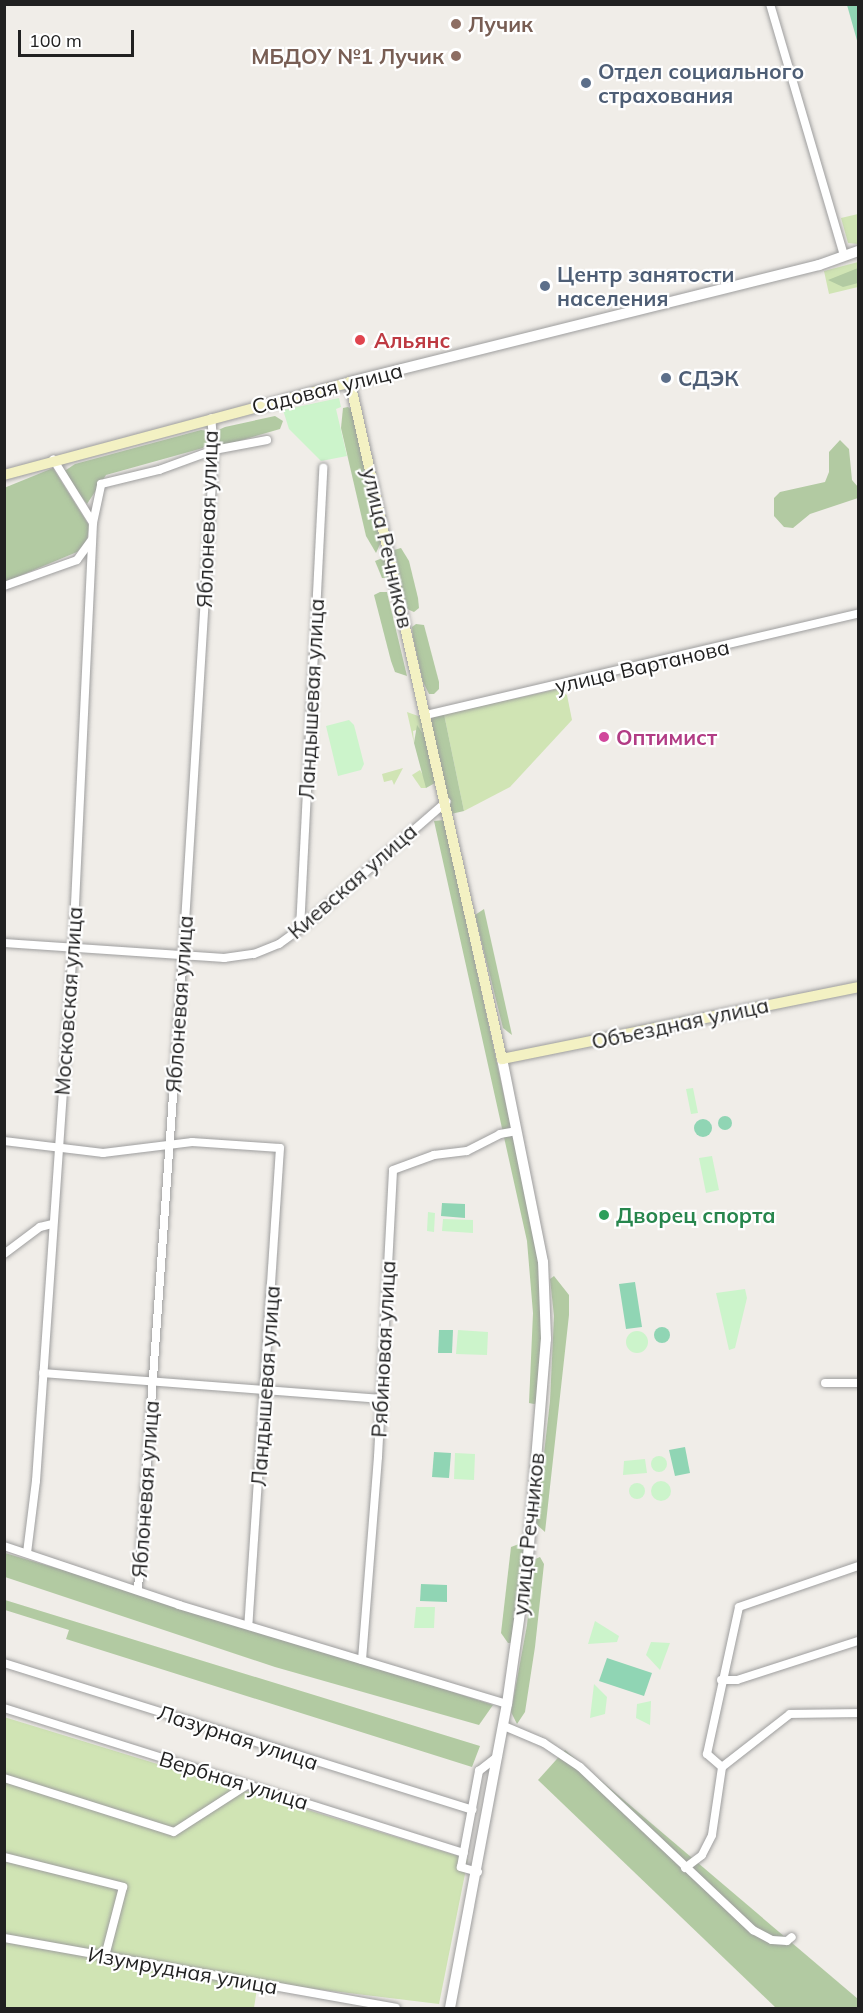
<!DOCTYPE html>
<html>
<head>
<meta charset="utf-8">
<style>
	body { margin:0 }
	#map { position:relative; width:863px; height:2013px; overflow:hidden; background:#f0ede8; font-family:Mulish,sans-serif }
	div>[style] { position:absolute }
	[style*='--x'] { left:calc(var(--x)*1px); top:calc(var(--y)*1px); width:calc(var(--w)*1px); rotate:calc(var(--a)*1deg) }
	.grass>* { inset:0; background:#d0e4b4 }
	.forest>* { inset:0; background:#b2caa2 }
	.park>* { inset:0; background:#ccf4cb }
	.round { border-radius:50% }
	.pitch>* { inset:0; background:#90d5b4 }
	.roads { filter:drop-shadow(0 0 2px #9e9e9e) drop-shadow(0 0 2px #9e9e9e) }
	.minor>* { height:8px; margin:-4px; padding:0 4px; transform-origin:4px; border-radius:4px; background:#fff }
	.tertiary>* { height:10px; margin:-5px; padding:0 5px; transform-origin:5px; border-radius:5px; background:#fff }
	.secondary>* { height:10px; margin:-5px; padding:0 5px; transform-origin:5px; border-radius:5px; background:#f3f1c3 }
	.dots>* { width:16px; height:16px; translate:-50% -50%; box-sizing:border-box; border:3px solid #fff; border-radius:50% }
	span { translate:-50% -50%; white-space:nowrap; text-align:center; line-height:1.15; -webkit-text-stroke:4.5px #fff; paint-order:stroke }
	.education-label { font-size:21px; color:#785e54; font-weight:700 }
	.left { translate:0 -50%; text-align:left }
	.right { translate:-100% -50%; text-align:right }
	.service-label { font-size:21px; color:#4e5e75; font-weight:700 }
	.health-label { font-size:21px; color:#be3a42; font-weight:700 }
	.street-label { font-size:21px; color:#212121 }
	.hotel-label { font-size:21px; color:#b23c85; font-weight:700 }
	.leisure-label { font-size:21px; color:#27864d; font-weight:700 }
	.frame { position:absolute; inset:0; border:6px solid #212121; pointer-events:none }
	.scale { position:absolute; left:18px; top:30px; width:116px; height:27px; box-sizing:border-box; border:3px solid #212121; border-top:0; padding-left:8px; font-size:18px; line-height:21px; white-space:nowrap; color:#212121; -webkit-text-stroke:4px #fff; paint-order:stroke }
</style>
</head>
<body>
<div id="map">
	<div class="grass">
		<i style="clip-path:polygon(858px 214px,858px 244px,848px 243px,841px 218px)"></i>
		<i style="clip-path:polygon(858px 262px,858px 287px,829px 294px,824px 271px)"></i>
		<i style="clip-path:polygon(558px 689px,567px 695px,572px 720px,510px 787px,464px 811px,444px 714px)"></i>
		<i style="clip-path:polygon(407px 712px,421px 717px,426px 738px,420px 729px,413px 731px,414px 743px)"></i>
		<i style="clip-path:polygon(403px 768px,394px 785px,392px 780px,384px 782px,382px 774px)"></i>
		<i style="clip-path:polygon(420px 770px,426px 780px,426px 788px,421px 788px,412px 775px)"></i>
		<i style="clip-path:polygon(4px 1717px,468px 1859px,439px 2004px,258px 1982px,254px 2008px,5px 2008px)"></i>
	</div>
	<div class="forest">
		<i style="clip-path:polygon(858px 268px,858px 283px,843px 287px,828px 280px)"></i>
		<i style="clip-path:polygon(348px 407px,352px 410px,382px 540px,376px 553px,366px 536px,341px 428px,343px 408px)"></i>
		<i style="clip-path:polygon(275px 416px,283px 421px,280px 429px,232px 443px,220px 445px,216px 438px,216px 431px,225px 427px)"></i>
		<i style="clip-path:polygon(201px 430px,209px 431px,211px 438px,203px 448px,106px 475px,87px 504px,63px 472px,75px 464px)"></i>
		<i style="clip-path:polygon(840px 440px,849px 449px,852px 480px,858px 487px,858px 498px,810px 514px,793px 528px,784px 527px,774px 516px,774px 498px,780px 492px,825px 482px,829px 472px,829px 452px)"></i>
		<i style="clip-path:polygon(53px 468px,90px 527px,86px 542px,77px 552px,5px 582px,4px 488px)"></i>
		<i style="clip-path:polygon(401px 548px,409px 561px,418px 598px,419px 608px,414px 612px,407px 609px,396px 568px,394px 550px)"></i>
		<i style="clip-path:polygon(385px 557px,389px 578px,382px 578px,375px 561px)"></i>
		<i style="clip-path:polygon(380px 592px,387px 592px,407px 676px,395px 672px,391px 661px,374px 595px)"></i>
		<i style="clip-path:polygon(416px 624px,424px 625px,439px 682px,439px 689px,434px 694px,429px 694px,423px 682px,413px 637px,412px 627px)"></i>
		<i style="clip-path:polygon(444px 714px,464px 811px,451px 814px,430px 718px)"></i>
		<i style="clip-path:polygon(417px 725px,426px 738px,435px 777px,435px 783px,426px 788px,414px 743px)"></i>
		<i style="clip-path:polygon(444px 820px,540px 1261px,544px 1338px,539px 1403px,534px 1404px,529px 1403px,533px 1313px,527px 1241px,434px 821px)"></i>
		<i style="clip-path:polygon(484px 909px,512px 1035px,503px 1028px,475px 915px)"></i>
		<i style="clip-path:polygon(554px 1276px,569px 1295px,569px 1315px,545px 1532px,536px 1524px,550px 1401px,554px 1316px,550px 1279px)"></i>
		<i style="clip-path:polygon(519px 1544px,524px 1550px,511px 1643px,508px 1643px,501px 1633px,511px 1547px)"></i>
		<i style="clip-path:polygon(5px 1553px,228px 1619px,493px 1705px,479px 1725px,275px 1667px,5px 1577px)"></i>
		<i style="clip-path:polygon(540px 1557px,544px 1564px,535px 1647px,525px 1712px,517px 1724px,511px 1712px,527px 1625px,533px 1560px)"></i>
		<i style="clip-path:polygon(5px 1600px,480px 1746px,472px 1767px,66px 1639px,69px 1630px,5px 1610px)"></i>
		<i style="clip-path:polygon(565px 1750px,858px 1999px,858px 2008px,776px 2008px,538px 1780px)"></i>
	</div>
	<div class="park">
		<i style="clip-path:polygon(339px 398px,341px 407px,336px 409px,347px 456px,321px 461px,289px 429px,283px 410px)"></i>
		<i style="clip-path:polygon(349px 720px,354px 725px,364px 764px,361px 770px,338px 776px,326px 726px)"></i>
		<i style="clip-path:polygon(693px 1088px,698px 1113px,691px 1114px,686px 1089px)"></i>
		<i style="clip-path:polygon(712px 1156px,719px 1190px,706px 1193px,699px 1158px)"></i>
		<i style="clip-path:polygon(428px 1212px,435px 1213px,434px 1232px,427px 1231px)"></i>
		<i style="clip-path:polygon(443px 1219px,473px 1220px,473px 1233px,442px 1231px)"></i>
		<i style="clip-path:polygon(745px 1289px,747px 1298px,735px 1348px,729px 1350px,716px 1293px)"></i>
		<i style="clip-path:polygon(458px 1330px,488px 1332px,487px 1355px,456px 1354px)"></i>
		<i class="round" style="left:626px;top:1331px;width:22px;height:22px"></i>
		<i style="clip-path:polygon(455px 1453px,475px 1454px,474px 1480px,454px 1479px)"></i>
		<i class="round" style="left:651px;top:1456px;width:16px;height:16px"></i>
		<i style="clip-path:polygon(645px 1459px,647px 1473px,623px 1475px,624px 1461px)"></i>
		<i class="round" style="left:651px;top:1481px;width:20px;height:20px"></i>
		<i class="round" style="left:629px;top:1483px;width:16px;height:16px"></i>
		<i style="clip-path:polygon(416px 1607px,435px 1607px,434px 1628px,414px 1628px)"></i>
		<i style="clip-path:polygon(595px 1621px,619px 1636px,617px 1642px,588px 1644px)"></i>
		<i style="clip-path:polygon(651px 1642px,670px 1643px,660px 1670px,646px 1655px)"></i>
		<i style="clip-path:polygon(594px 1684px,607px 1697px,605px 1714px,590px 1718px)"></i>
		<i style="clip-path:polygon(651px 1701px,650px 1725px,636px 1718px,637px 1704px)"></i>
	</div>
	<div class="pitch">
		<i style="clip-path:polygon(847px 5px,858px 5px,858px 44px)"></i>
		<i class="round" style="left:718px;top:1116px;width:14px;height:14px"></i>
		<i class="round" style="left:694px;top:1119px;width:18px;height:18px"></i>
		<i style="clip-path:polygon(442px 1203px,465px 1204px,465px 1218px,441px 1216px)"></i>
		<i style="clip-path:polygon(635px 1282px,642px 1327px,626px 1329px,619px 1284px)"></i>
		<i class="round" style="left:654px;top:1327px;width:16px;height:16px"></i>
		<i style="clip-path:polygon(439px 1330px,453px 1330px,452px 1353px,438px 1353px)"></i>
		<i style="clip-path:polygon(685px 1447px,690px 1473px,675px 1476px,669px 1450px)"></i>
		<i style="clip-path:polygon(434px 1452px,451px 1453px,449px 1478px,432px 1477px)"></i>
		<i style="clip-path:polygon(421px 1584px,447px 1585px,447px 1602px,420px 1601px)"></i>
		<i style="clip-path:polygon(607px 1658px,652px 1673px,644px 1696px,599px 1681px)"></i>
	</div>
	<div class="roads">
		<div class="minor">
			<i style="--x:770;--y:4;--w:262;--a:73.6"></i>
			<i style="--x:93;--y:523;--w:40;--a:-78"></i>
			<i style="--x:101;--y:484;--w:60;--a:-13.6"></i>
			<i style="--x:159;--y:470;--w:59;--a:-20"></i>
			<i style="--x:214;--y:450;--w:54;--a:-10.7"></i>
			<i style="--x:4;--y:586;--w:77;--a:-19.6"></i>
			<i style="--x:77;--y:560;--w:24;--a:-54"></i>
			<i style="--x:426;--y:715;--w:444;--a:-13.2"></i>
			<i style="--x:300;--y:929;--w:462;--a:-87.1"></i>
			<i style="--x:4;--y:943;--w:221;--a:3.9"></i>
			<i style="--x:224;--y:958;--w:30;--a:-8"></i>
			<i style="--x:254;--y:954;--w:27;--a:-22"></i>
			<i style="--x:279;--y:944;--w:26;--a:-36"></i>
			<i style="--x:300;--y:929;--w:194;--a:-41"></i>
			<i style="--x:4;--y:1141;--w:100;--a:6.9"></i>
			<i style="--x:103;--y:1153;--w:90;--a:-7"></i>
			<i style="--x:192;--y:1142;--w:88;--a:3.9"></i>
			<i style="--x:280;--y:1148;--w:477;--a:93.8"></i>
			<i style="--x:4;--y:1254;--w:45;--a:-36.9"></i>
			<i style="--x:40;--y:1227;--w:12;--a:-14"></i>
			<i style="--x:43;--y:1373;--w:339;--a:4.4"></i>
			<i style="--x:825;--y:1383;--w:33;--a:0"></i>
			<i style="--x:4;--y:1546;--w:185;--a:18.6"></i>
			<i style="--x:179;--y:1605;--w:343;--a:16.8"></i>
			<i style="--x:27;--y:1553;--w:73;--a:-82.9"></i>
			<i style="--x:36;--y:1481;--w:535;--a:-86.04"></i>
			<i style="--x:73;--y:947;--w:424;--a:-87.3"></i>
			<i style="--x:93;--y:523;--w:75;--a:-122"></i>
			<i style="--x:138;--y:1589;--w:636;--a:-85.94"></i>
			<i style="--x:183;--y:955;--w:506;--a:-86.49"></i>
			<i style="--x:214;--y:450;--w:32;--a:-95"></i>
			<i style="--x:362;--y:1660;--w:204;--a:-85.5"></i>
			<i style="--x:378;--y:1457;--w:287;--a:-87"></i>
			<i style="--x:393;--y:1170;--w:44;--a:-20.1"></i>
			<i style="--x:434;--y:1155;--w:33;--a:-7"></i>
			<i style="--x:467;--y:1151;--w:37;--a:-27"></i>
			<i style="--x:500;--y:1134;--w:17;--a:-10"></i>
			<i style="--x:4;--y:1663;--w:491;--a:17.4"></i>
			<i style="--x:721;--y:1680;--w:16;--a:0"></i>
			<i style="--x:737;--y:1680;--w:127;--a:-17.9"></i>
			<i style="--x:4;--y:1708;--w:482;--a:17.5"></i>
			<i style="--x:504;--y:1726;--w:43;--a:23"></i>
			<i style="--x:544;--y:1743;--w:43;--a:33.7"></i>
			<i style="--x:580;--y:1767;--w:238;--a:43.3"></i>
			<i style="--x:753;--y:1930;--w:21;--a:28"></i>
			<i style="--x:772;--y:1940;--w:15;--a:4"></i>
			<i style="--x:787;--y:1941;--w:6;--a:-39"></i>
			<i style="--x:722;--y:1767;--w:20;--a:-139"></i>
			<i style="--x:707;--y:1754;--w:150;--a:-77.7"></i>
			<i style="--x:739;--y:1607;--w:126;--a:-19"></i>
			<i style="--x:4;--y:1778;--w:178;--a:17.6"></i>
			<i style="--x:174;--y:1832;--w:87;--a:-32.8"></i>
			<i style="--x:4;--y:1857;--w:123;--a:14.1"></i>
			<i style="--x:123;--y:1887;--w:71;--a:104.6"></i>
			<i style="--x:685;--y:1868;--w:21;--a:-37"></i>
			<i style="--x:702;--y:1855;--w:22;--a:-63"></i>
			<i style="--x:712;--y:1835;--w:69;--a:-81.6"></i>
			<i style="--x:722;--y:1767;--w:86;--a:-37.9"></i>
			<i style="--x:790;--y:1714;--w:68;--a:-0.8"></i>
			<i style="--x:478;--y:1872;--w:18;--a:-164"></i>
			<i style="--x:461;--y:1867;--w:98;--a:-79.4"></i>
			<i style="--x:479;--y:1771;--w:24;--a:-38"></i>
			<i style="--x:4;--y:1938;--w:398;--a:10.1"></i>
		</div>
		<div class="tertiary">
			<i style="--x:350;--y:382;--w:483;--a:-14"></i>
			<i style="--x:819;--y:265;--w:41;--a:-19.7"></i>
			<i style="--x:450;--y:2008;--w:309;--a:-79.4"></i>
			<i style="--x:507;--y:1704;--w:148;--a:-81.9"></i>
			<i style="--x:528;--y:1557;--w:219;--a:-85.3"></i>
			<i style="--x:546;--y:1339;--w:77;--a:-92.2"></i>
			<i style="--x:543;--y:1262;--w:207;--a:-101.4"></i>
		</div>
		<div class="secondary">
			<i style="--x:4;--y:475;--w:358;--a:-15"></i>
			<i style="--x:350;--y:382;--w:694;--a:77.35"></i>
			<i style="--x:502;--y:1059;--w:363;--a:-11.4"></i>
		</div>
	</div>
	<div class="dots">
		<i style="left:456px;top:24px;background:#8d6e63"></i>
		<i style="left:456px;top:56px;background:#8d6e63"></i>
		<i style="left:586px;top:83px;background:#5c6f8a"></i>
		<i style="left:545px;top:286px;background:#5c6f8a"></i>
		<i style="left:360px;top:340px;background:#e0444e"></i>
		<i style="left:666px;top:378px;background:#5c6f8a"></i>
		<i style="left:604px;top:737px;background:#d1479c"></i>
		<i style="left:604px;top:1215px;background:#2e9e5b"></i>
	</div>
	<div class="education-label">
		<span class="left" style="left:468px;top:24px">Лучик</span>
		<span class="right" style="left:444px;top:56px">МБДОУ №1 Лучик</span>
	</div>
	<div class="service-label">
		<span class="left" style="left:598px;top:83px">Отдел социального<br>страхования</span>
		<span class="left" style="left:557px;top:286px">Центр занятости<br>населения</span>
		<span class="left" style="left:678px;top:378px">СДЭК</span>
	</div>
	<div class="health-label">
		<span class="left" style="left:374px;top:340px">Альянс</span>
	</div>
	<div class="street-label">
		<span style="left:327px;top:388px;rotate:-14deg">Садовая улица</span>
		<span style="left:207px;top:519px;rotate:-88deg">Яблоневая улица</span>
		<span style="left:388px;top:548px;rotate:77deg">улица Речников</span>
		<span style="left:642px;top:666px;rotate:-13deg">улица Вартанова</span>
		<span style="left:311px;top:699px;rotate:-87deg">Ландышевая улица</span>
		<span style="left:352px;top:881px;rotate:-41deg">Киевская улица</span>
		<span style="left:68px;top:1001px;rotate:-86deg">Московская улица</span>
		<span style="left:179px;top:1004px;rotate:-86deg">Яблоневая улица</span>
		<span style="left:680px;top:1023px;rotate:-12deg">Объездная улица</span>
		<span style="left:383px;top:1349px;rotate:-87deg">Рябиновая улица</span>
		<span style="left:265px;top:1386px;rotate:-86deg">Ландышевая улица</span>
		<span style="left:145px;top:1489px;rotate:-86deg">Яблоневая улица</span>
		<span style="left:528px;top:1534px;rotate:-84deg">улица Речников</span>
		<span style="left:238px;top:1737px;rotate:18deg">Лазурная улица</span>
		<span style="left:234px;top:1780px;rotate:17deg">Вербная улица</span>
		<span style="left:183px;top:1970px;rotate:10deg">Изумрудная улица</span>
	</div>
	<div class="hotel-label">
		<span class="left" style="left:616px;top:737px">Оптимист</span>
	</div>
	<div class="leisure-label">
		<span class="left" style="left:616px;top:1215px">Дворец спорта</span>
	</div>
	<div class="frame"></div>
	<div class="scale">100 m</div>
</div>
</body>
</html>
